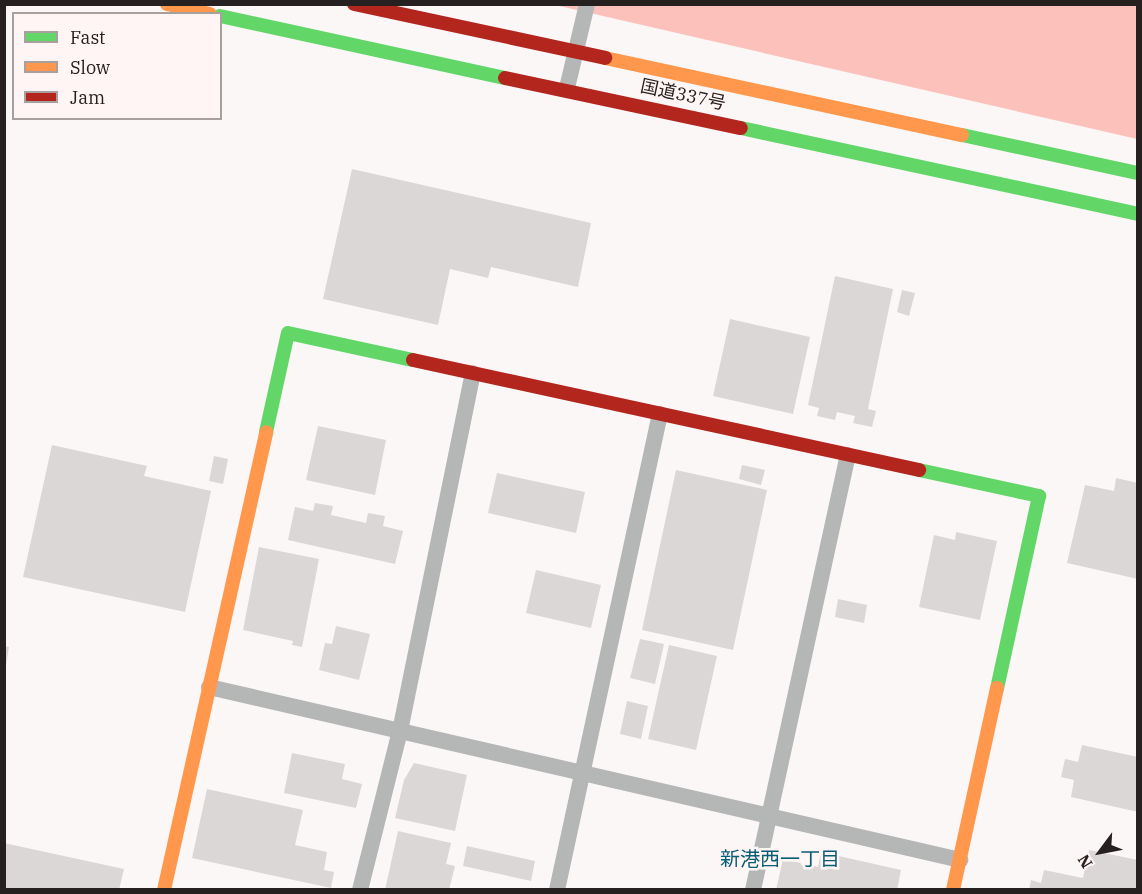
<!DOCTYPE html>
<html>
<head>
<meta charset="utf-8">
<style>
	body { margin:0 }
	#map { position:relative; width:1142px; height:894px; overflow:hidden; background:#fcf7f7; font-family:"IBM Plex Serif","Noto Sans JP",serif }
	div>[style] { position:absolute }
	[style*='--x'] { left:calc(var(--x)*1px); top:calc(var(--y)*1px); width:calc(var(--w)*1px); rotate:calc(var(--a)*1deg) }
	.forest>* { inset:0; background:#fdc1bc }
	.building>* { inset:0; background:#dcd7d7 }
	.street>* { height:16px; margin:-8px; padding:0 8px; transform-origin:8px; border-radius:8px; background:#b5b6b6 }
	.fast>* { height:14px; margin:-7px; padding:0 7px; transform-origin:7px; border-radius:7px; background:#63d668 }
	.slow>* { height:14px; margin:-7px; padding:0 7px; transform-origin:7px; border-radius:7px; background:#ff974d }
	.jam>* { height:14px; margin:-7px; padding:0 7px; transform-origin:7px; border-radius:7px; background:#b3261e }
	span { translate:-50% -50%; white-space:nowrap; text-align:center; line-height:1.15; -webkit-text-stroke:5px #fff5f4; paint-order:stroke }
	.street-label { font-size:18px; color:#262020 }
	.neighbourhood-label { font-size:20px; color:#075d73 }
	.frame { position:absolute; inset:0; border:6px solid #262020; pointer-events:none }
	.legend { position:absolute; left:12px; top:12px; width:210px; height:108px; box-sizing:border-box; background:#fff5f4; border:2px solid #a8a09f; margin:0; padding:8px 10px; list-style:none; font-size:18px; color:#262020 }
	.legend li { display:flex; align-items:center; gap:12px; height:30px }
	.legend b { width:30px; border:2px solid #a8a09f }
	.north { position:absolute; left:1070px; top:822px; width:60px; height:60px; -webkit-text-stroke:4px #fff5f4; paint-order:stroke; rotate:238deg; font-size:16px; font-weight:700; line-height:24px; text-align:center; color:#262020 }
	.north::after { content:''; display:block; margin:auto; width:21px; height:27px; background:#262020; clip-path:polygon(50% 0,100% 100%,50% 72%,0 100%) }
</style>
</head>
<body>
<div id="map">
	<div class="forest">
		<i style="clip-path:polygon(555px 5px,1137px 5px,1137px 139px)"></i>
	</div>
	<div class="building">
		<i style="clip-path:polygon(352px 169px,591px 223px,578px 287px,491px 267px,488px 278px,450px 269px,438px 325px,323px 299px)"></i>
		<i style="clip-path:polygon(835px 276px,893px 289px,868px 409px,876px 411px,872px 427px,853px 423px,855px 416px,837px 412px,835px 420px,817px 416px,819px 408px,808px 405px)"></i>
		<i style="clip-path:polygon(902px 290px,915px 293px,909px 316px,897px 312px)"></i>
		<i style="clip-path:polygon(730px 319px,810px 337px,793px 414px,713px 396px)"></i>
		<i style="clip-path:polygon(318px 426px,386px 440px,375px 495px,306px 480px)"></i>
		<i style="clip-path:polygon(52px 445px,147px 466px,144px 476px,211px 491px,185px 612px,23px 577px)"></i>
		<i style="clip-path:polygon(214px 456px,228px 459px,223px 484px,209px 481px)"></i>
		<i style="clip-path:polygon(742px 465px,765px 470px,761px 485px,739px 479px)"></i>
		<i style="clip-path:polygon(676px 470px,767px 490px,733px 650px,642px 630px)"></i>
		<i style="clip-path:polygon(497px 473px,585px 492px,576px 533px,488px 513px)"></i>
		<i style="clip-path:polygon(1116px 478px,1138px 483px,1138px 579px,1067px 563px,1085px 485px,1114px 491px)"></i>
		<i style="clip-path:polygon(315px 503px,333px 506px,331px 515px,366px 523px,368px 513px,385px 516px,383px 526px,403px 531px,395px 564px,288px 540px,295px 507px,313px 511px)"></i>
		<i style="clip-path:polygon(956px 532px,997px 541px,980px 620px,919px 607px,934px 535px,955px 540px)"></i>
		<i style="clip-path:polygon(259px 547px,319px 559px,302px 647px,292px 645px,293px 641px,243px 630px)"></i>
		<i style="clip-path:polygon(536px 570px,601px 585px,591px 628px,526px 613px)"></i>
		<i style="clip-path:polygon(838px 599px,867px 605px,864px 623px,835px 617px)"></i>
		<i style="clip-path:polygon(336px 626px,370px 634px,359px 680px,319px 670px,325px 643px,332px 644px)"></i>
		<i style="clip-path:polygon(640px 639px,664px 644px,655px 684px,630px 678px)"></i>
		<i style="clip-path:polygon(669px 645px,717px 656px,696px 750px,648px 739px)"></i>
		<i style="clip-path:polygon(4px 646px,9px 647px,6px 665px,4px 665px)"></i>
		<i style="clip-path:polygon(627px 701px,648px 706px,641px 739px,620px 734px)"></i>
		<i style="clip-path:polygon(1082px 745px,1138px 757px,1138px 812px,1071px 797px,1074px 780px,1061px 777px,1065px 759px,1078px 762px)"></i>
		<i style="clip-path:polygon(292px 753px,345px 764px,342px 779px,362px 784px,356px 808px,284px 793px)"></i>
		<i style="clip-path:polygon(414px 763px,467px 775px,455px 831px,395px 818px,404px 780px)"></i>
		<i style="clip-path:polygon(207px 789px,303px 810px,295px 845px,327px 852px,324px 870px,334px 872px,331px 888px,192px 858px)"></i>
		<i style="clip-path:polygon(398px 831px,451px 843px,446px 864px,455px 866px,449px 890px,385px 890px)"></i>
		<i style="clip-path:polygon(4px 843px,124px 869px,119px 890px,4px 890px)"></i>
		<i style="clip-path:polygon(467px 846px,535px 861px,531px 881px,463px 866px)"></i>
		<i style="clip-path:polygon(1089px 850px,1138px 860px,1138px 890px,1029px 890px,1031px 880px,1041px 883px,1044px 870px,1083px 878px)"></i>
		<i style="clip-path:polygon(821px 852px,901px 870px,897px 890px,776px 890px,783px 859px,818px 867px)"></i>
	</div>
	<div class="street">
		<i style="--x:567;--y:88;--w:86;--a:-76.6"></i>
		<i style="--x:209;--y:687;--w:771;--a:12.97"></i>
		<i style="--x:360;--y:890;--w:164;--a:-75.9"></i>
		<i style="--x:400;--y:731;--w:365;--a:-78.5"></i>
		<i style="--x:557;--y:890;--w:487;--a:-77.8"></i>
		<i style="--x:753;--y:890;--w:445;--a:-77.7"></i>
	</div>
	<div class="fast">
		<i style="--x:220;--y:16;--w:292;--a:12.3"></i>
		<i style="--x:741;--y:128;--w:406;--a:12.2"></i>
		<i style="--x:962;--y:135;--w:180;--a:12.2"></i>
		<i style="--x:266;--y:432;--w:101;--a:-77.5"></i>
		<i style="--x:288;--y:333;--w:128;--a:12.2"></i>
		<i style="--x:919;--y:470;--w:123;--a:12.2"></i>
		<i style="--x:1039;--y:496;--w:197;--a:102.3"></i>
	</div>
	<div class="slow">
		<i style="--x:167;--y:4;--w:44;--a:13.1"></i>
		<i style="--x:605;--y:58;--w:365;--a:12.2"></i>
		<i style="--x:164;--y:890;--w:469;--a:-77.4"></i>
		<i style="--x:953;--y:890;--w:207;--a:-77.7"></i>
	</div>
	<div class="jam">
		<i style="--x:354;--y:4;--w:257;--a:12.1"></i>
		<i style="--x:505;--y:78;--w:241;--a:12"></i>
		<i style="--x:413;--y:360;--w:518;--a:12.26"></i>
	</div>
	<div class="street-label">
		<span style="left:683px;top:95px;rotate:12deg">国道337号</span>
	</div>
	<div class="neighbourhood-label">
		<span style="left:780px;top:858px">新港西一丁目</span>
	</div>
	<div class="frame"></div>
	<ul class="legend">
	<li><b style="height:8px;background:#63d668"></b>Fast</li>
	<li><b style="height:8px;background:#ff974d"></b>Slow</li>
	<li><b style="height:8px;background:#b3261e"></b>Jam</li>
	</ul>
	<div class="north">N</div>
</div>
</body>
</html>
